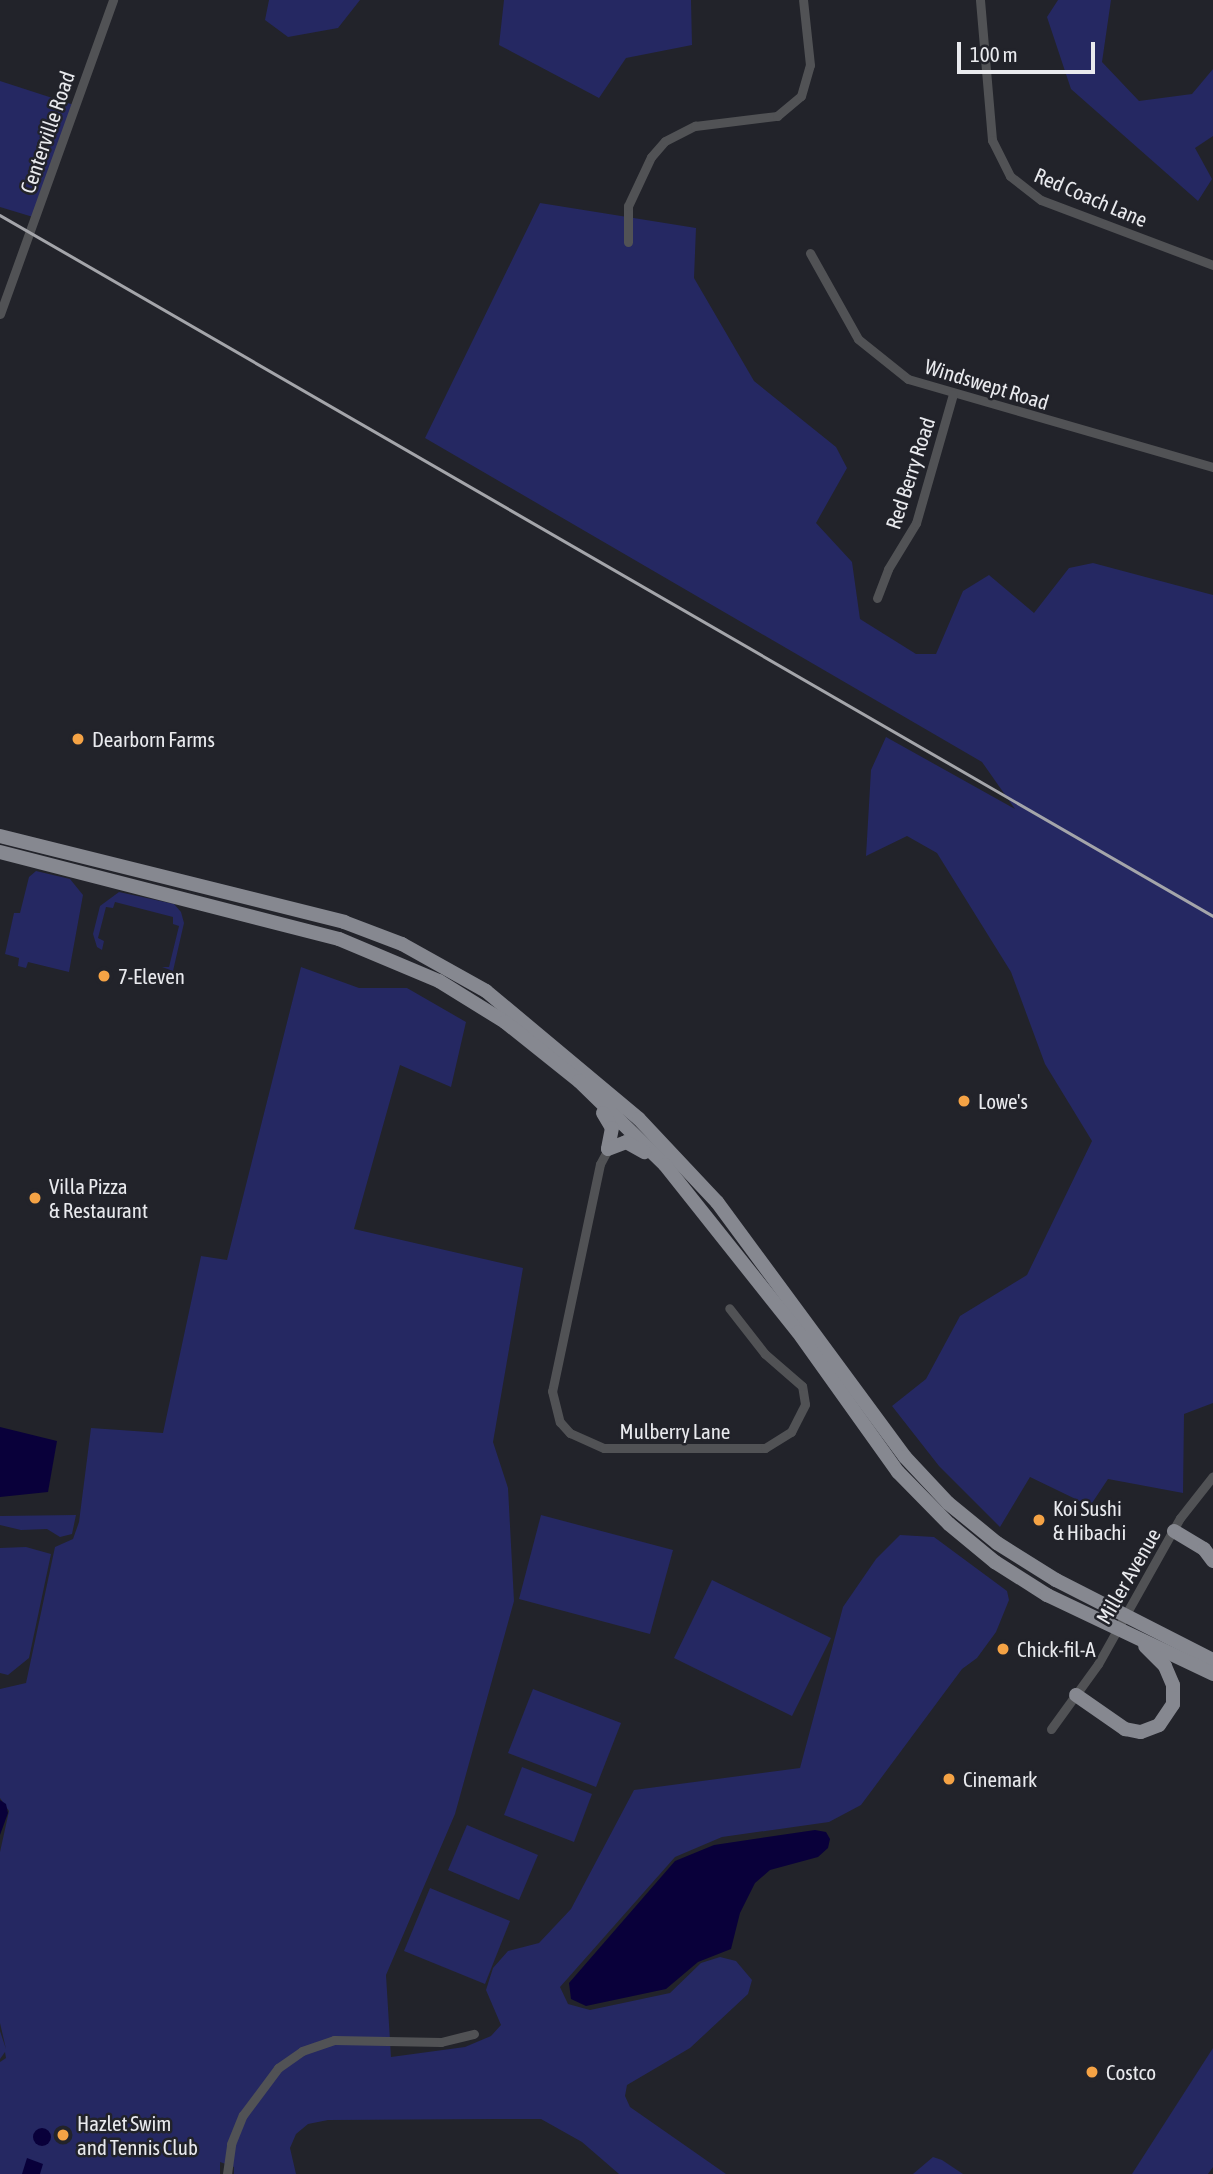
<!DOCTYPE html>
<html>
<head>
<meta charset="utf-8">
<style>
	body { margin:0 }
	#map { position:relative; width:1213px; height:2174px; overflow:hidden; background:#22232a; font-family:"Asap Condensed",sans-serif }
	div>[style] { position:absolute }
	[style*='--x'] { left:calc(var(--x)*1px); top:calc(var(--y)*1px); width:calc(var(--w)*1px); rotate:calc(var(--a)*1deg) }
	.green>* { inset:0; background:#252862 }
	.water>* { inset:0; background:#09003a }
	.round { border-radius:50% }
	.minor>* { height:9px; margin:-4.5px; padding:0 4.5px; transform-origin:4.5px; border-radius:4.5px; background:#515255 }
	.trunk>* { height:14px; margin:-7px; padding:0 7px; transform-origin:7px; border-radius:7px; background:#868890 }
	.rail>* { height:2.5px; margin:-1.25px; padding:0 1.25px; transform-origin:1.25px; border-radius:1.25px; background:#a4a5aa }
	.dots>* { width:19px; height:19px; translate:-50% -50%; box-sizing:border-box; border:4px solid #22232a; border-radius:50% }
	span { translate:-50% -50%; white-space:nowrap; text-align:center; line-height:1.15; -webkit-text-stroke:5px #22232a; paint-order:stroke }
	.street-label { font-size:21px; color:#e9eaee }
	.poi-label { font-size:21px; color:#e9eaee }
	.left { translate:0 -50%; text-align:left }
	.scale { position:absolute; left:957px; top:42px; width:138px; height:32px; box-sizing:border-box; border:4px solid #e9eaee; border-top:0; padding-left:9px; font-size:21px; line-height:24px; white-space:nowrap; color:#e9eaee; -webkit-text-stroke:5px #22232a; paint-order:stroke }
</style>
</head>
<body>
<div id="map">
	<div class="green">
		<i style="clip-path:polygon(269px 0,360px 0,338px 28px,288px 37px,265px 20px)"></i>
		<i style="clip-path:polygon(504px 0,691px 0,692px 45px,626px 58px,599px 98px,499px 45px)"></i>
		<i style="clip-path:polygon(1058px 0,1111px 0,1102px 62px,1139px 101px,1192px 94px,1213px 69px,1213px 136px,1195px 148px,1212px 179px,1198px 201px,1071px 89px,1047px 17px)"></i>
		<i style="clip-path:polygon(0 81px,74px 105px,33px 217px,0 207px)"></i>
		<i style="clip-path:polygon(540px 203px,696px 228px,694px 278px,754px 381px,836px 447px,847px 468px,816px 523px,852px 562px,860px 619px,916px 654px,936px 654px,963px 591px,989px 575px,1034px 613px,1069px 568px,1093px 563px,1213px 595px,1213px 1403px,1184px 1414px,1183px 1493px,1108px 1479px,1090px 1506px,1030px 1477px,1000px 1527px,939px 1466px,892px 1406px,926px 1379px,960px 1316px,1027px 1275px,1092px 1141px,1045px 1064px,1011px 972px,937px 853px,907px 836px,866px 856px,871px 770px,886px 737px,1015px 809px,982px 762px,425px 438px)"></i>
		<i style="clip-path:polygon(36px 871px,70px 879px,83px 895px,69px 972px,28px 962px,26px 968px,18px 966px,19px 958px,5px 954px,14px 913px,20px 913px,29px 877px)"></i>
		<i style="clip-path:polygon(119px 892px,174px 904px,181px 912px,184px 923px,173px 971px,162px 967px,169px 967px,179px 926px,173px 924px,173px 917px,115px 902px,113px 908px,106px 907px,98px 938px,104px 941px,102px 950px,97px 947px,93px 934px,100px 906px)"></i>
		<i style="clip-path:polygon(301px 967px,359px 988px,407px 988px,466px 1022px,451px 1087px,400px 1065px,354px 1229px,523px 1268px,493px 1442px,508px 1488px,514px 1601px,455px 1814px,386px 1975px,391px 2057px,465px 2047px,491px 2036px,501px 2025px,486px 1990px,493px 1968px,508px 1951px,539px 1943px,571px 1909px,634px 1790px,800px 1768px,843px 1607px,876px 1559px,900px 1535px,934px 1537px,1007px 1591px,1009px 1600px,996px 1632px,977px 1658px,962px 1669px,861px 1805px,829px 1822px,722px 1837px,675px 1857px,560px 1987px,568px 2004px,590px 2010px,670px 1993px,701px 1963px,720px 1957px,736px 1961px,752px 1980px,748px 1994px,690px 2048px,627px 2085px,625px 2096px,630px 2107px,726px 2174px,619px 2174px,582px 2142px,541px 2119px,499px 2119px,328px 2120px,308px 2124px,296px 2134px,290px 2148px,296px 2174px,234px 2174px,234px 2167px,220px 2162px,220px 2174px,0 2174px,0 2062px,6px 2058px,5px 2052px,0 2059px,0 2031px,6px 2049px,0 2023px,0 1852px,9px 1811px,0 1798px,0 1689px,26px 1683px,55px 1547px,73px 1539px,79px 1522px,91px 1428px,163px 1433px,201px 1256px,227px 1260px)"></i>
		<i style="clip-path:polygon(76px 1515px,72px 1534px,60px 1537px,47px 1529px,21px 1530px,0 1525px,0 1516px)"></i>
		<i style="clip-path:polygon(541px 1515px,673px 1550px,650px 1634px,519px 1599px)"></i>
		<i style="clip-path:polygon(26px 1547px,51px 1554px,29px 1658px,8px 1675px,0 1673px,0 1548px)"></i>
		<i style="clip-path:polygon(712px 1580px,831px 1638px,792px 1716px,674px 1658px)"></i>
		<i style="clip-path:polygon(533px 1689px,621px 1723px,596px 1787px,508px 1753px)"></i>
		<i style="clip-path:polygon(522px 1767px,592px 1794px,574px 1842px,504px 1815px)"></i>
		<i style="clip-path:polygon(467px 1825px,538px 1855px,519px 1900px,448px 1870px)"></i>
		<i style="clip-path:polygon(430px 1888px,510px 1921px,485px 1984px,404px 1951px)"></i>
		<i style="clip-path:polygon(1213px 2048px,1213px 2167px,1208px 2174px,1132px 2174px)"></i>
		<i style="clip-path:polygon(933px 2157px,942px 2160px,963px 2174px,913px 2174px)"></i>
	</div>
	<div class="water">
		<i style="clip-path:polygon(0 1427px,57px 1441px,48px 1492px,0 1497px)"></i>
		<i style="clip-path:polygon(0 1800px,6px 1804px,8px 1813px,0 1835px)"></i>
		<i style="clip-path:polygon(815px 1830px,826px 1832px,830px 1839px,828px 1848px,818px 1857px,770px 1870px,755px 1883px,740px 1913px,731px 1949px,698px 1962px,666px 1989px,586px 2006px,571px 1999px,569px 1983px,675px 1861px,714px 1845px)"></i>
		<i class="round" style="left:33px;top:2128px;width:18px;height:18px"></i>
		<i style="clip-path:polygon(27px 2158px,43px 2164px,40px 2174px,22px 2174px)"></i>
	</div>
	<div class="minor">
		<i style="--x:980;--y:0;--w:141;--a:85.1"></i>
		<i style="--x:992;--y:140;--w:40;--a:63.4"></i>
		<i style="--x:1010;--y:176;--w:39;--a:38"></i>
		<i style="--x:1041;--y:200;--w:184;--a:20.7"></i>
		<i style="--x:628;--y:242;--w:36;--a:-90"></i>
		<i style="--x:628;--y:206;--w:54;--a:-64.9"></i>
		<i style="--x:651;--y:157;--w:21;--a:-49"></i>
		<i style="--x:665;--y:141;--w:34;--a:-27"></i>
		<i style="--x:695;--y:126;--w:83;--a:-7"></i>
		<i style="--x:777;--y:116;--w:31;--a:-40"></i>
		<i style="--x:801;--y:96;--w:32;--a:-74"></i>
		<i style="--x:810;--y:65;--w:65;--a:-96.1"></i>
		<i style="--x:810;--y:253;--w:98;--a:60.8"></i>
		<i style="--x:858;--y:339;--w:64;--a:38.7"></i>
		<i style="--x:908;--y:379;--w:317;--a:16.1"></i>
		<i style="--x:0;--y:314;--w:334;--a:-70.2"></i>
		<i style="--x:877;--y:598;--w:31;--a:-69"></i>
		<i style="--x:888;--y:569;--w:54;--a:-58.7"></i>
		<i style="--x:916;--y:523;--w:134;--a:-74"></i>
		<i style="--x:608;--y:1149;--w:17;--a:118"></i>
		<i style="--x:600;--y:1164;--w:232;--a:101.9"></i>
		<i style="--x:552;--y:1391;--w:32;--a:76"></i>
		<i style="--x:560;--y:1422;--w:15;--a:48"></i>
		<i style="--x:570;--y:1433;--w:37;--a:24"></i>
		<i style="--x:604;--y:1448;--w:161;--a:0"></i>
		<i style="--x:765;--y:1448;--w:31;--a:-32"></i>
		<i style="--x:791;--y:1432;--w:31;--a:-63"></i>
		<i style="--x:805;--y:1404;--w:18;--a:-99"></i>
		<i style="--x:802;--y:1386;--w:49;--a:-139.1"></i>
		<i style="--x:765;--y:1354;--w:58;--a:-128"></i>
		<i style="--x:1051;--y:1729;--w:80;--a:-54.1"></i>
		<i style="--x:1098;--y:1664;--w:167;--a:-60.7"></i>
		<i style="--x:1180;--y:1518;--w:53;--a:-51.8"></i>
		<i style="--x:227;--y:2174;--w:30;--a:-82"></i>
		<i style="--x:231;--y:2144;--w:31;--a:-68"></i>
		<i style="--x:243;--y:2115;--w:59;--a:-53.3"></i>
		<i style="--x:278;--y:2068;--w:29;--a:-35"></i>
		<i style="--x:302;--y:2051;--w:34;--a:-19"></i>
		<i style="--x:334;--y:2040;--w:107;--a:1.1"></i>
		<i style="--x:441;--y:2042;--w:34;--a:-14"></i>
	</div>
	<div class="trunk">
		<i style="--x:0;--y:836;--w:355;--a:14"></i>
		<i style="--x:344;--y:922;--w:62;--a:20.8"></i>
		<i style="--x:402;--y:944;--w:96;--a:29.2"></i>
		<i style="--x:486;--y:991;--w:199;--a:39.9"></i>
		<i style="--x:639;--y:1119;--w:114;--a:46.8"></i>
		<i style="--x:717;--y:1202;--w:317;--a:53.6"></i>
		<i style="--x:905;--y:1457;--w:63;--a:46.9"></i>
		<i style="--x:948;--y:1503;--w:63;--a:39.2"></i>
		<i style="--x:997;--y:1543;--w:70;--a:32.1"></i>
		<i style="--x:1056;--y:1580;--w:176;--a:27"></i>
		<i style="--x:0;--y:852;--w:350;--a:14.4"></i>
		<i style="--x:339;--y:939;--w:108;--a:22.8"></i>
		<i style="--x:439;--y:981;--w:78;--a:31.8"></i>
		<i style="--x:505;--y:1022;--w:95;--a:38.6"></i>
		<i style="--x:579;--y:1081;--w:120;--a:44.3"></i>
		<i style="--x:665;--y:1165;--w:213;--a:51.5"></i>
		<i style="--x:798;--y:1332;--w:172;--a:54.5"></i>
		<i style="--x:898;--y:1472;--w:73;--a:45.6"></i>
		<i style="--x:949;--y:1524;--w:60;--a:39.6"></i>
		<i style="--x:995;--y:1562;--w:62;--a:32.4"></i>
		<i style="--x:1047;--y:1595;--w:184;--a:25.4"></i>
		<i style="--x:603;--y:1113;--w:17;--a:59"></i>
		<i style="--x:612;--y:1128;--w:21;--a:101"></i>
		<i style="--x:608;--y:1149;--w:19;--a:-21"></i>
		<i style="--x:626;--y:1142;--w:21;--a:29"></i>
		<i style="--x:1174;--y:1531;--w:35;--a:31"></i>
		<i style="--x:1204;--y:1549;--w:15;--a:53"></i>
		<i style="--x:1076;--y:1695;--w:60;--a:34.8"></i>
		<i style="--x:1125;--y:1729;--w:16;--a:11"></i>
		<i style="--x:1141;--y:1732;--w:19;--a:-21"></i>
		<i style="--x:1159;--y:1725;--w:25;--a:-56"></i>
		<i style="--x:1173;--y:1704;--w:19;--a:-90"></i>
		<i style="--x:1173;--y:1685;--w:21;--a:-113"></i>
		<i style="--x:1165;--y:1666;--w:28;--a:-135"></i>
	</div>
	<div class="rail">
		<i style="--x:0;--y:215;--w:1401;--a:30.02"></i>
	</div>
	<div class="dots">
		<i style="left:78px;top:739px;background:#f5a345"></i>
		<i style="left:104px;top:976px;background:#f5a345"></i>
		<i style="left:964px;top:1101px;background:#f5a345"></i>
		<i style="left:35px;top:1198px;background:#f5a345"></i>
		<i style="left:1039px;top:1520px;background:#f5a345"></i>
		<i style="left:1003px;top:1649px;background:#f5a345"></i>
		<i style="left:949px;top:1779px;background:#f5a345"></i>
		<i style="left:1092px;top:2072px;background:#f5a345"></i>
		<i style="left:63px;top:2135px;background:#f5a345"></i>
	</div>
	<div class="street-label">
		<span style="left:47px;top:132px;rotate:-71deg">Centerville Road</span>
		<span style="left:1091px;top:197px;rotate:23deg">Red Coach Lane</span>
		<span style="left:987px;top:384px;rotate:17deg">Windswept Road</span>
		<span style="left:910px;top:473px;rotate:-72deg">Red Berry Road</span>
		<span style="left:675px;top:1431px">Mulberry Lane</span>
		<span style="left:1128px;top:1576px;rotate:-60deg">Miller Avenue</span>
	</div>
	<div class="poi-label">
		<span class="left" style="left:92px;top:739px">Dearborn Farms</span>
		<span class="left" style="left:118px;top:976px">7-Eleven</span>
		<span class="left" style="left:978px;top:1101px">Lowe's</span>
		<span class="left" style="left:49px;top:1198px">Villa Pizza<br>&amp; Restaurant</span>
		<span class="left" style="left:1053px;top:1520px">Koi Sushi<br>&amp; Hibachi</span>
		<span class="left" style="left:1017px;top:1649px">Chick-fil-A</span>
		<span class="left" style="left:963px;top:1779px">Cinemark</span>
		<span class="left" style="left:1106px;top:2072px">Costco</span>
		<span class="left" style="left:77px;top:2135px">Hazlet Swim<br>and Tennis Club</span>
	</div>
	<div class="scale">100 m</div>
</div>
</body>
</html>
